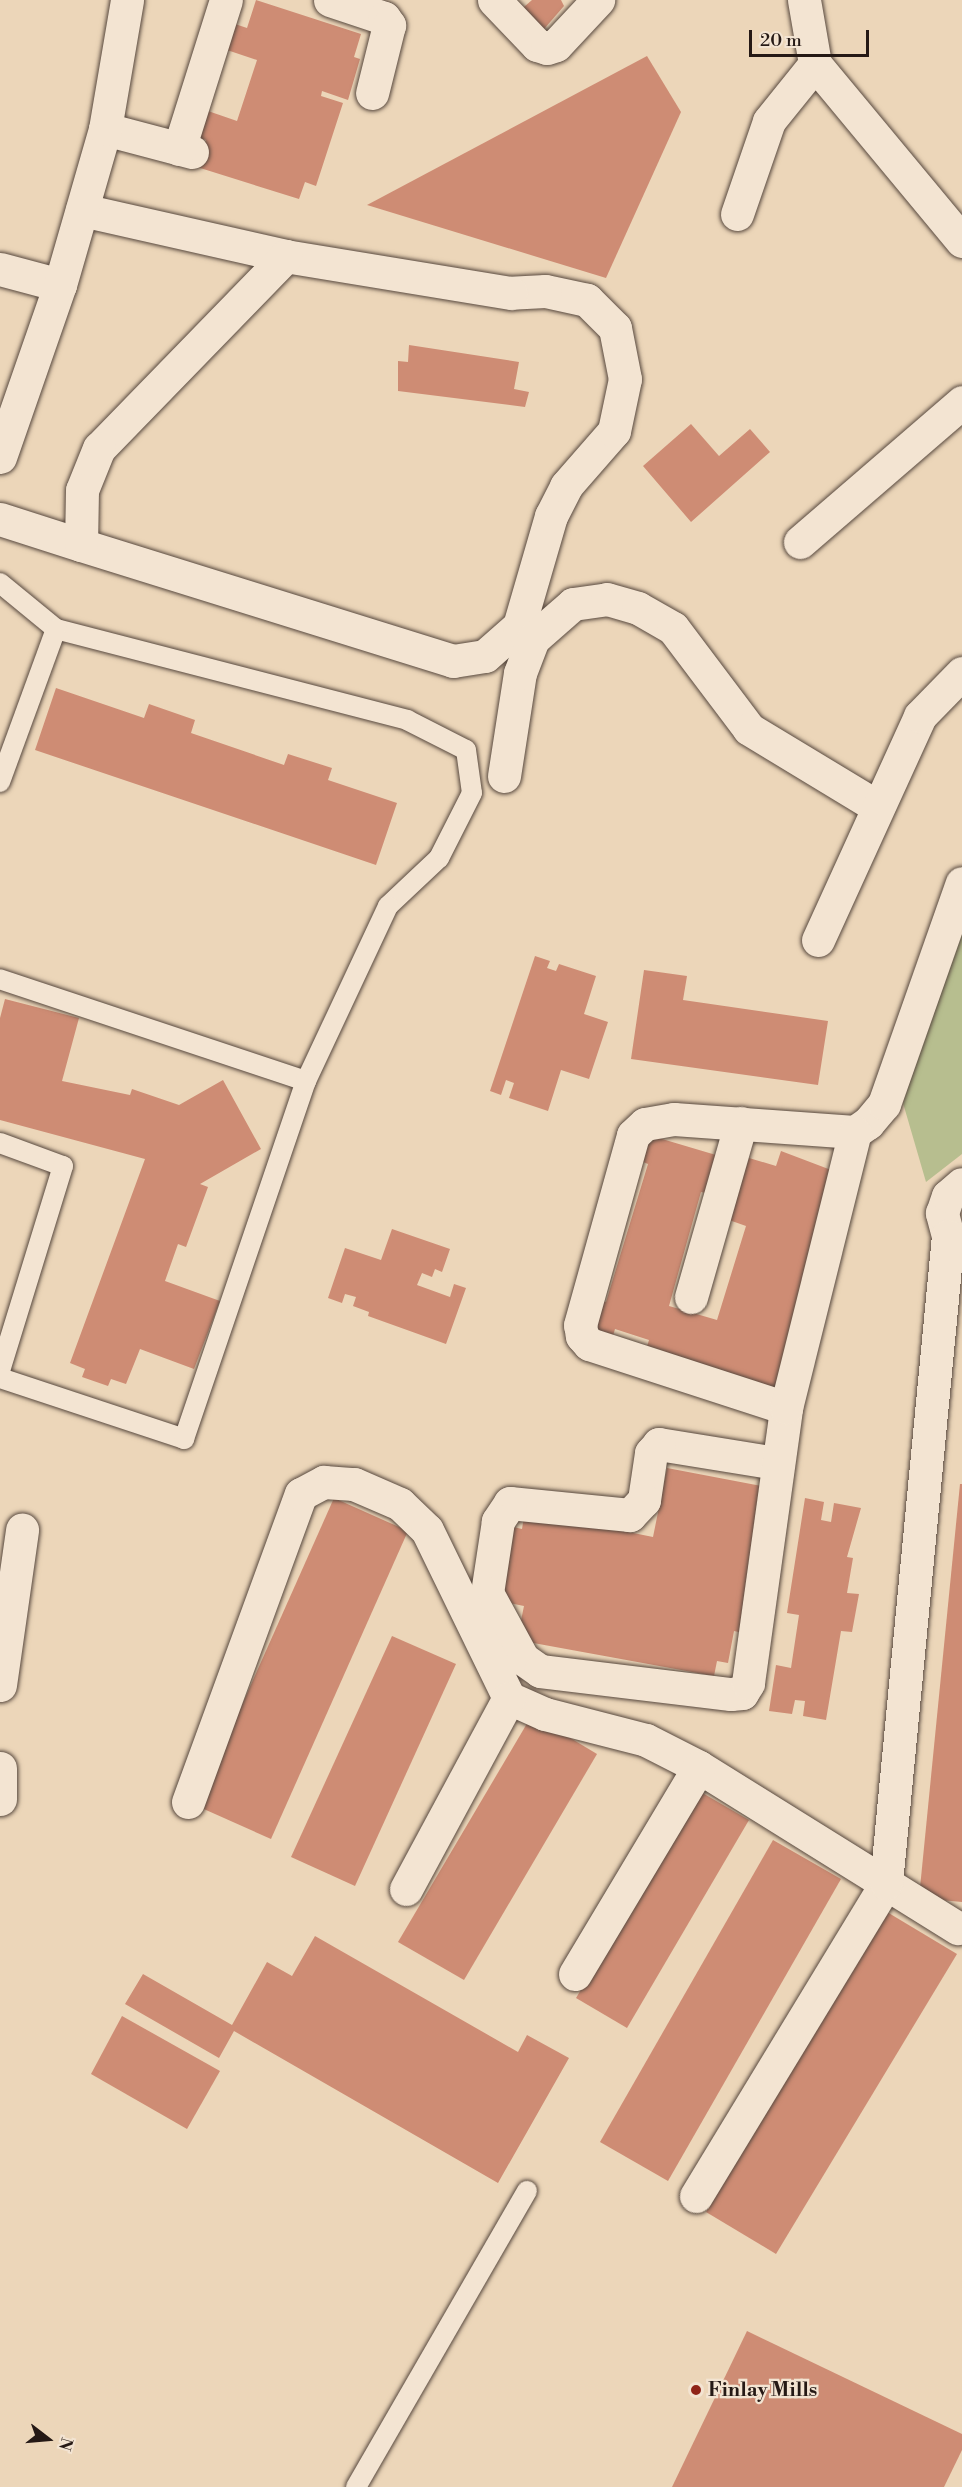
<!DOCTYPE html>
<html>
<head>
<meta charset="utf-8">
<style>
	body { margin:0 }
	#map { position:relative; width:962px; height:2487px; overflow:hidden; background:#ecd6b9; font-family:"Libre Bodoni",serif }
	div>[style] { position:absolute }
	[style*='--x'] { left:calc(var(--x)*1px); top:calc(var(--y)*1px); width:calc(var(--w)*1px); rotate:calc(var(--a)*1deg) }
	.green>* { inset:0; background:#b7be8f }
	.building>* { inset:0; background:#ce8c74 }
	.roads { filter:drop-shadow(0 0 2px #57483e) drop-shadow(0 0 2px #57483e) }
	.lane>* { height:20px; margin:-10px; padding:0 10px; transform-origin:10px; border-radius:10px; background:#f3e4d2 }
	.street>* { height:33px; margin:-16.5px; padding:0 16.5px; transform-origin:16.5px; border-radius:16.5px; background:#f3e4d2 }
	.secondary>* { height:33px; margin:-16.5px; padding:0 16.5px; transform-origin:16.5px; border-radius:16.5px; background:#f3e4d2 }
	.dots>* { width:16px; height:16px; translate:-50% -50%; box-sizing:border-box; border:3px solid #f3e4d2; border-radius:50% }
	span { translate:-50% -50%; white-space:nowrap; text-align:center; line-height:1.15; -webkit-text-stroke:4.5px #f3e4d2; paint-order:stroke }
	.poi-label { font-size:20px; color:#251915; font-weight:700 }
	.left { translate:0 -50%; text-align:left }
	.north { position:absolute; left:18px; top:2409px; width:60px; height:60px; -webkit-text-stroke:4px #f3e4d2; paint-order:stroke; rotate:106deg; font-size:16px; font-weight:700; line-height:24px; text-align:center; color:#251915 }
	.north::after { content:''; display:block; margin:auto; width:21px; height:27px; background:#251915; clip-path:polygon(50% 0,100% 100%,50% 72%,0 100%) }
	.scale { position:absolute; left:749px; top:30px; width:120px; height:27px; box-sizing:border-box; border:3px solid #251915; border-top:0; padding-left:8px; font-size:18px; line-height:21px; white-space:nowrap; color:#251915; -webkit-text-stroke:4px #f3e4d2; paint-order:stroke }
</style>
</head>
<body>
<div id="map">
	<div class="green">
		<i style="clip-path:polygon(962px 924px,962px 1154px,926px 1182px,903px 1103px)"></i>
	</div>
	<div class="building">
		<i style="clip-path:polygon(256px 0,361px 34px,354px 57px,360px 59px,348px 100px,322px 91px,321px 96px,343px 103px,316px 186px,305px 182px,299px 199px,197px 167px,206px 140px,199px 138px,208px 111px,237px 121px,257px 60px,227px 50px,235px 24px,247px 28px)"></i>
		<i style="clip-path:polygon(532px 0,561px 0,564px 6px,538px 36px,517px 13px)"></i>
		<i style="clip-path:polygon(647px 56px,681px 112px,606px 278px,367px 205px)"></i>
		<i style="clip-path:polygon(409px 345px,519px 362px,514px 389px,529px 392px,525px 407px,398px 391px,398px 361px,408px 362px)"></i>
		<i style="clip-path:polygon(691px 424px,719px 456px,750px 429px,770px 452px,691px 522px,643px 466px)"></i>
		<i style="clip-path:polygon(56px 688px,144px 718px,149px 704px,195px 720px,191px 733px,284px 765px,288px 754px,332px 768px,328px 780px,397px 803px,376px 865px,35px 750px)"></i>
		<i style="clip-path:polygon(535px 956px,550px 961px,547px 968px,556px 971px,559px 964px,596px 976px,584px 1014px,608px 1022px,589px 1079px,561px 1070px,548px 1111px,509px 1098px,514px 1083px,506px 1080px,501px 1095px,490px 1091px)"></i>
		<i style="clip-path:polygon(644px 970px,687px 976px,683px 1000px,828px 1021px,818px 1085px,631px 1059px)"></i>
		<i style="clip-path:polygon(5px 999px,79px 1018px,62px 1081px,130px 1095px,132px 1089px,179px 1105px,223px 1080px,261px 1149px,200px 1184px,208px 1187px,186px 1247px,178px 1244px,165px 1281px,220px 1301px,194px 1369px,140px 1349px,126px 1384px,111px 1379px,108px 1386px,82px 1377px,85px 1369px,70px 1363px,145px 1159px,0 1120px,0 1018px)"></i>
		<i style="clip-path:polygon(652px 1136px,726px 1158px,715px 1195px,701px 1192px,669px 1306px,717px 1320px,746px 1226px,729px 1220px,749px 1158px,776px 1166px,781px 1151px,839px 1173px,773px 1394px,645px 1353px,649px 1340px,615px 1329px,612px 1339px,595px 1333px,599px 1321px,588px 1317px,592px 1298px,606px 1302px,648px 1164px,631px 1157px,637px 1138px,650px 1143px)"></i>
		<i style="clip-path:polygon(392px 1229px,450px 1249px,442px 1272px,435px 1269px,432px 1277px,422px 1273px,417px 1285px,450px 1297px,454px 1284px,466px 1288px,446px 1344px,368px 1316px,369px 1312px,353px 1306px,356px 1297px,345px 1294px,342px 1303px,328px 1298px,345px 1248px,381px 1260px)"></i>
		<i style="clip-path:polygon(667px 1468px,766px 1487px,743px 1633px,734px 1631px,728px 1663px,717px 1661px,714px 1676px,517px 1640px,524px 1606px,495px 1600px,509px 1526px,522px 1529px,525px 1511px,653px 1537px)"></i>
		<i style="clip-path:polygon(960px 1484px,962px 1484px,962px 1902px,919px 1898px)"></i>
		<i style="clip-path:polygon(334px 1498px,408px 1531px,271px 1839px,197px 1806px)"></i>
		<i style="clip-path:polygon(805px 1498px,824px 1502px,821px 1520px,831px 1522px,834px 1503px,861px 1508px,847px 1557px,853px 1558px,847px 1593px,859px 1594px,852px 1632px,841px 1631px,826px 1720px,803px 1716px,805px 1701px,795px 1700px,792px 1714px,769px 1711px,776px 1665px,791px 1668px,799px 1615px,787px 1613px)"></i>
		<i style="clip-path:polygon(392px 1636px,456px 1664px,355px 1886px,291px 1857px)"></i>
		<i style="clip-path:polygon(532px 1715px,597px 1754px,464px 1980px,398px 1942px)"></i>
		<i style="clip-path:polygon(699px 1791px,749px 1820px,627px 2028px,576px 1998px)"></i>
		<i style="clip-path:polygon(773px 1840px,841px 1879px,668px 2181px,600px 2142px)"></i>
		<i style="clip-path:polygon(887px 1912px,957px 1954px,776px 2254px,706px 2212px)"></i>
		<i style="clip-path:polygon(315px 1936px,518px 2052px,527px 2035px,569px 2058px,498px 2183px,234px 2031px,219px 2058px,125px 2004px,143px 1974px,232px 2025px,267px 1962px,292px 1976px)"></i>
		<i style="clip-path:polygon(122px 2016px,220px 2071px,187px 2129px,91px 2074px)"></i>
		<i style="clip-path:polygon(747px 2331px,962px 2434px,962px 2450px,944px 2487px,672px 2487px)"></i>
	</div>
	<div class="roads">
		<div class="lane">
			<i style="--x:0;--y:583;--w:72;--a:39.4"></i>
			<i style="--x:56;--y:629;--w:363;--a:14.5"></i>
			<i style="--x:407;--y:720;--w:66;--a:27"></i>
			<i style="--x:466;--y:750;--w:43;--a:82.1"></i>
			<i style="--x:472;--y:793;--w:73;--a:116.9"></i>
			<i style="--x:439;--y:858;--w:70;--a:136.7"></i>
			<i style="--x:388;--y:906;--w:193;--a:115.1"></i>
			<i style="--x:306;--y:1081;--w:323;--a:-161.6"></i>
			<i style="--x:0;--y:782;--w:163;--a:-69.9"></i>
			<i style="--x:0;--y:1143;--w:67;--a:20.1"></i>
			<i style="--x:63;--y:1166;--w:214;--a:107.1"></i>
			<i style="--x:0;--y:1378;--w:194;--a:18.3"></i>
			<i style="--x:184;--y:1439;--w:378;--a:-71.2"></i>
			<i style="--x:356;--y:2487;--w:342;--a:-60"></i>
		</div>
		<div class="street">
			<i style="--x:330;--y:0;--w:57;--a:18.4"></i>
			<i style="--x:384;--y:18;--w:9;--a:54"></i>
			<i style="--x:389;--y:25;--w:70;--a:104"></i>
			<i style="--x:494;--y:0;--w:62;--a:46.3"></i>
			<i style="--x:537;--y:45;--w:10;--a:17"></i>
			<i style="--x:547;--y:48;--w:9;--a:-18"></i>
			<i style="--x:556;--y:45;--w:62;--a:-47"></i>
			<i style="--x:105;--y:129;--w:90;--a:14.8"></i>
			<i style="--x:179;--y:149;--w:156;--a:-72.5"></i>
			<i style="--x:82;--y:210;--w:209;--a:12.7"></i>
			<i style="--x:737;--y:214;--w:98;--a:-71"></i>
			<i style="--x:769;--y:121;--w:73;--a:-51.1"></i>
			<i style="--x:0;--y:269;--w:62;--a:14.9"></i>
			<i style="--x:0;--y:457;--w:182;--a:-70.8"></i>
			<i style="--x:60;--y:285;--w:162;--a:-73.9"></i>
			<i style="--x:105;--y:129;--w:131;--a:-80.3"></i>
			<i style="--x:0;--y:519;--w:85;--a:17.8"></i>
			<i style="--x:81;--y:545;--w:390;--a:17.3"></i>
			<i style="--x:453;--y:661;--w:32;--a:-9"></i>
			<i style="--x:485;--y:656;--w:45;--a:-41.4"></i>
			<i style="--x:519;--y:626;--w:115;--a:-73.8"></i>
			<i style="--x:551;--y:516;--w:34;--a:-63"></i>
			<i style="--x:566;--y:486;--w:73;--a:-48.9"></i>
			<i style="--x:614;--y:431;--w:53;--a:-78.1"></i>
			<i style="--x:625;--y:379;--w:52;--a:-101.1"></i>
			<i style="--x:615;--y:328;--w:40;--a:-135"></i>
			<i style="--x:587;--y:300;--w:43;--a:-167.9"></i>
			<i style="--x:545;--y:291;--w:34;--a:177"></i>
			<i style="--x:511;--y:293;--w:228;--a:-170.7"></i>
			<i style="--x:286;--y:256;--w:268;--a:134.2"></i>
			<i style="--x:99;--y:448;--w:45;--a:112"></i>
			<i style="--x:82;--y:490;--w:55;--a:91"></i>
			<i style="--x:800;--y:542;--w:214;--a:-40.8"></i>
			<i style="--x:504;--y:776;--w:104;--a:-81.2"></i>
			<i style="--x:520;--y:673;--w:36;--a:-69"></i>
			<i style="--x:533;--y:639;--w:53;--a:-41.2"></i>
			<i style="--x:573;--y:604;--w:34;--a:-8"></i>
			<i style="--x:607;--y:599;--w:32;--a:16"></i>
			<i style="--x:638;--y:608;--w:40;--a:29.7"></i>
			<i style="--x:673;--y:628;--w:126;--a:53"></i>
			<i style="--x:749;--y:729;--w:149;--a:31.2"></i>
			<i style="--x:818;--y:940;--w:246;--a:-65.5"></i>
			<i style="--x:920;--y:716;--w:60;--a:-45.7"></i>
			<i style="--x:961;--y:1254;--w:22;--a:-126"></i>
			<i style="--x:948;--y:1236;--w:24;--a:-105"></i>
			<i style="--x:942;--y:1213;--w:18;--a:-71"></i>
			<i style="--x:948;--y:1196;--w:18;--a:-41"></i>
			<i style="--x:691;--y:1297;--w:181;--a:-74"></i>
			<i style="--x:786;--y:1408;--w:207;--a:-162"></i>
			<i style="--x:589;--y:1344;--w:11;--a:-131"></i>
			<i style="--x:582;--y:1336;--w:11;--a:-100"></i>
			<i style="--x:580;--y:1325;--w:197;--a:-74.4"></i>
			<i style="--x:633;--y:1135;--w:16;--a:-43"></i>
			<i style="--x:645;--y:1124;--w:29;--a:-10"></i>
			<i style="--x:674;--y:1119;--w:181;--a:4.1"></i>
			<i style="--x:855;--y:1132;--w:16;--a:-35"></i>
			<i style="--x:868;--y:1123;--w:25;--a:-50"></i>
			<i style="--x:884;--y:1104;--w:234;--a:-70.6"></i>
			<i style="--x:776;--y:1463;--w:119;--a:-170.8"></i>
			<i style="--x:659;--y:1444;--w:12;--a:132"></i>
			<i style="--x:651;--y:1453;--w:48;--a:98.5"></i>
			<i style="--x:644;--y:1500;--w:21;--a:133"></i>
			<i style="--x:630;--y:1515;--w:121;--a:-174.3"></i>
			<i style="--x:510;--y:1503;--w:22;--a:124"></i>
			<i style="--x:498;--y:1521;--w:73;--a:98.7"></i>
			<i style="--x:487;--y:1593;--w:75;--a:61.4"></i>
			<i style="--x:523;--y:1659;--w:21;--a:35"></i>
			<i style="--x:540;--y:1671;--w:192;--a:6.9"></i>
			<i style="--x:731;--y:1694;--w:11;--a:-5"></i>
			<i style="--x:742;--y:1693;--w:12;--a:-59"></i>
			<i style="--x:748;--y:1683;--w:278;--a:-82.1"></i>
			<i style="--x:786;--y:1408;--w:284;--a:-76"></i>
			<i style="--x:0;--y:1685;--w:157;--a:-81.9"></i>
			<i style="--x:0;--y:1768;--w:31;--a:90"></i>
			<i style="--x:188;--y:1802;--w:328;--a:-69.9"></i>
			<i style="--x:301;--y:1494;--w:26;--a:-28"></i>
			<i style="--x:324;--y:1482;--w:30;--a:4"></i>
			<i style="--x:354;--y:1484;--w:50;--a:23.5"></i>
			<i style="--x:400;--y:1504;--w:37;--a:44"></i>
			<i style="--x:427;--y:1530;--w:187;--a:64"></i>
			<i style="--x:509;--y:1698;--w:39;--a:24"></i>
			<i style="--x:545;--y:1714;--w:104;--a:14.4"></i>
			<i style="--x:646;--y:1740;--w:59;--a:27"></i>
			<i style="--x:699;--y:1767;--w:305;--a:31.9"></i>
			<i style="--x:406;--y:1889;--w:217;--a:-61.7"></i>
			<i style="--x:575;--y:1974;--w:241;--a:-59.1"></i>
			<i style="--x:696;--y:2196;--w:366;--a:-58.7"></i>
			<i style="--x:886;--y:1883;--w:650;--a:-84.53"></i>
		</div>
		<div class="secondary">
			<i style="--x:804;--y:0;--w:65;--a:80.2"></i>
			<i style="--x:815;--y:64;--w:230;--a:50.3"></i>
		</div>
	</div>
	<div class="dots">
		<i style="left:696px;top:2390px;background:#8f2418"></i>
	</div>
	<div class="poi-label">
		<span class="left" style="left:708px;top:2390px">Finlay Mills</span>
	</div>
	<div class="north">N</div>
	<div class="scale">20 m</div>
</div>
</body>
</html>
